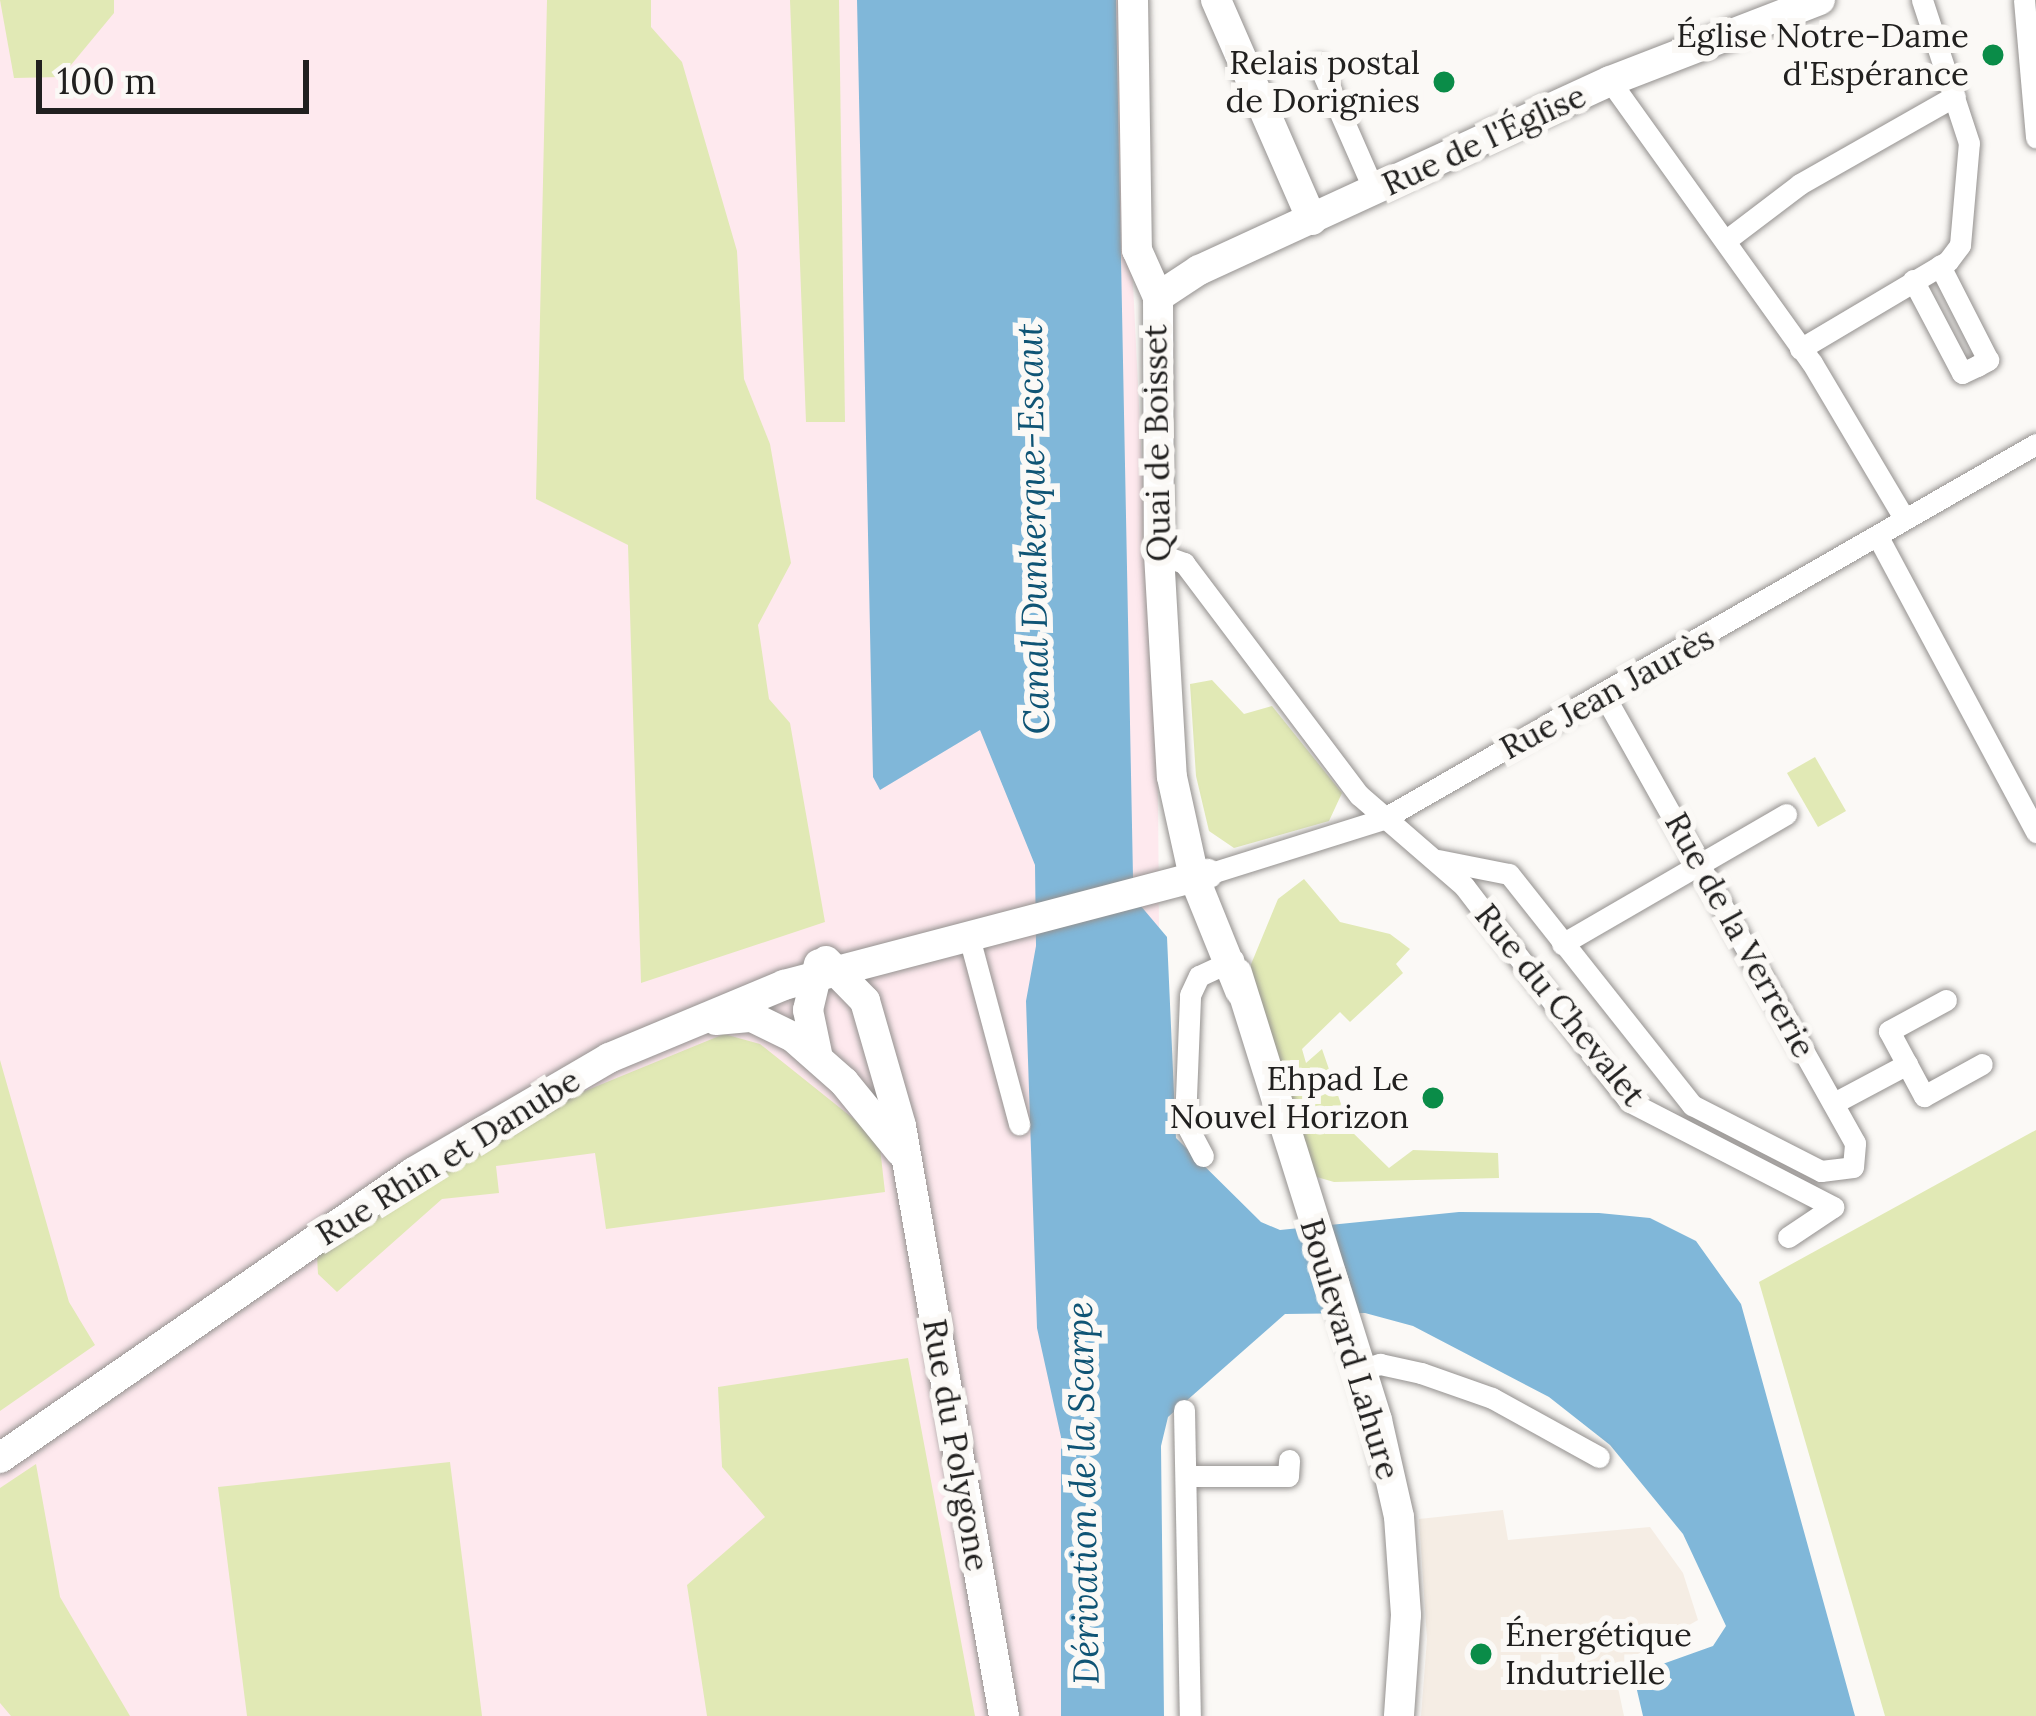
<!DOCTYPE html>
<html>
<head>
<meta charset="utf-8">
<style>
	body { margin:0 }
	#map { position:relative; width:2036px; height:1716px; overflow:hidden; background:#fbf9f6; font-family:Lora,serif }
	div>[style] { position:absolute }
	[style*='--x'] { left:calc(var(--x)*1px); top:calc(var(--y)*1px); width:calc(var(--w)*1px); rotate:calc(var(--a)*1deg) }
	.industrial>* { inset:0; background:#fee9ee }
	.built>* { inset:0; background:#f5ede4 }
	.green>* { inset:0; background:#e1e9b5 }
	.water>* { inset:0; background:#80b7d9 }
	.roads { filter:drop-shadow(0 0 3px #94918f) drop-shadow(0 0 3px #94918f) }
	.street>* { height:21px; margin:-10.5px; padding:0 10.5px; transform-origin:10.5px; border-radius:10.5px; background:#fff }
	.secondary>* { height:30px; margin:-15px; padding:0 15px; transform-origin:15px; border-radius:15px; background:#fff }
	.dots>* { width:33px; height:33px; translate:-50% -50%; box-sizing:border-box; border:6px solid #fbf9f6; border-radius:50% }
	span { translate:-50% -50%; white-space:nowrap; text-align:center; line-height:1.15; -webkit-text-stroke:12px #fbf9f6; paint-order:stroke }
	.poi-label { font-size:33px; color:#21201f }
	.right { translate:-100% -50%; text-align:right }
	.left { translate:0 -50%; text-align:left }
	.street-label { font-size:33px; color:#21201f }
	.water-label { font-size:36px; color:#0f5475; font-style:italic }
	.scale { position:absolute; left:36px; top:60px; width:273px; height:54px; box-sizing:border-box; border:6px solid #21201f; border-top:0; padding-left:15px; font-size:36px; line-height:42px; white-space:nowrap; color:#21201f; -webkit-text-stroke:9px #fbf9f6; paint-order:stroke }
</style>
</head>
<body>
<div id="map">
	<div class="industrial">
		<i style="clip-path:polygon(0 0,1119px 0,1158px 790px,1162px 1339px,1154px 1716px,0 1716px)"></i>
	</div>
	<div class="built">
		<i style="clip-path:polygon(1503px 1510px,1508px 1540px,1650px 1527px,1683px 1573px,1698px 1620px,1622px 1663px,1616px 1678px,1624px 1716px,1421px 1716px,1427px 1639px,1419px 1519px)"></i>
	</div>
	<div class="green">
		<i style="clip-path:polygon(0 0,114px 0,114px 13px,61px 77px,14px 78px)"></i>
		<i style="clip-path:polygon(547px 0,651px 0,651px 27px,682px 62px,737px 251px,744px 379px,770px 444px,791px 563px,758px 625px,769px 699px,790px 723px,825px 922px,641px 983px,628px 545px,536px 499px)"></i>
		<i style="clip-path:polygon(790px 0,839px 0,845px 422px,806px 422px)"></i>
		<i style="clip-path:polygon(1212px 680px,1244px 714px,1272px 706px,1342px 793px,1329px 821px,1234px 848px,1209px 831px,1196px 776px,1190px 684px)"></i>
		<i style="clip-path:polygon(1815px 757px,1846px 811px,1818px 827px,1787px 773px)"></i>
		<i style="clip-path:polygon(1304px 879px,1340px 922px,1390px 934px,1410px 949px,1396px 964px,1403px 973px,1350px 1022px,1340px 1012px,1302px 1049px,1306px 1063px,1322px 1049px,1350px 1130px,1389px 1168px,1413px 1150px,1498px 1153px,1499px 1178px,1334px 1182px,1310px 1175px,1247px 974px,1278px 899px)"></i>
		<i style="clip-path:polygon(724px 1034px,760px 1044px,879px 1139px,885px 1192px,606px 1229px,595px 1153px,496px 1166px,499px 1193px,442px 1199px,337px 1292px,318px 1274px,317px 1256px,524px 1116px)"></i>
		<i style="clip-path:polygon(0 1060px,69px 1302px,95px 1345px,0 1411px)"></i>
		<i style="clip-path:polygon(2036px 1130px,2036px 1716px,1885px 1716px,1759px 1282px)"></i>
		<i style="clip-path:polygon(908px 1358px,975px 1716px,707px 1716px,687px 1585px,765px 1517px,722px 1467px,718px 1387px)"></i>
		<i style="clip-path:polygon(450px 1462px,482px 1716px,247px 1716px,218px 1487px)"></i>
		<i style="clip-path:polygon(36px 1464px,60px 1597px,130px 1716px,11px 1716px,0 1703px,0 1488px)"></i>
	</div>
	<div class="water">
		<i style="clip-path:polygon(857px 0,1116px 0,1133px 877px,1140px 905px,1167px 937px,1176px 1138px,1261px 1222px,1280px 1230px,1459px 1212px,1599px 1213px,1650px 1218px,1696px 1241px,1741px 1304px,1855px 1716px,1643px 1716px,1636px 1686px,1643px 1671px,1713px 1646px,1726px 1626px,1683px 1534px,1610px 1445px,1549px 1397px,1413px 1326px,1365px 1313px,1285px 1314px,1168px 1417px,1161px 1446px,1164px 1716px,1061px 1716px,1061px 1437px,1037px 1328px,1026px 1001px,1036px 946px,1035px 865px,980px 730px,880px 790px,873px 777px)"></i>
	</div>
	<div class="roads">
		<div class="street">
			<i style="--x:2024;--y:0;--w:138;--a:85"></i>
			<i style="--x:1319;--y:65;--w:137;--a:66.3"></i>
			<i style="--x:1610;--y:81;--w:347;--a:54.4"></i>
			<i style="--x:1812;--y:363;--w:180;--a:59.3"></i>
			<i style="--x:1725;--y:241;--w:94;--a:-37.2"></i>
			<i style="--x:1800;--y:184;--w:178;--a:-29.6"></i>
			<i style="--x:1913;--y:280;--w:105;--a:62.2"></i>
			<i style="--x:1962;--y:373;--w:17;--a:-25"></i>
			<i style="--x:1977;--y:366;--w:13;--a:-29"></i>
			<i style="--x:1988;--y:360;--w:106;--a:-117.1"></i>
			<i style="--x:1800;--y:349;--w:172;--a:-30.7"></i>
			<i style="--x:1948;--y:261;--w:20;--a:-53"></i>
			<i style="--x:1960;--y:245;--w:102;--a:-85"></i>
			<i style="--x:1969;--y:143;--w:151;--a:-108.2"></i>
			<i style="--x:1878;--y:537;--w:335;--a:61.8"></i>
			<i style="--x:1159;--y:554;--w:27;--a:20"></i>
			<i style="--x:1184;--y:563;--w:291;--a:53"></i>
			<i style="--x:1359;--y:795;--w:139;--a:40.9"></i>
			<i style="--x:1464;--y:886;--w:272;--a:52.5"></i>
			<i style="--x:1630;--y:1102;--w:229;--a:27.3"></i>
			<i style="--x:1833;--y:1207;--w:54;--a:146.3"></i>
			<i style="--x:1438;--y:860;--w:72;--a:11.2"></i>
			<i style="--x:1509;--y:874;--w:295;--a:51.6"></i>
			<i style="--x:1692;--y:1105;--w:145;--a:27.1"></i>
			<i style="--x:1821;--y:1171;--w:32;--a:-7"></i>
			<i style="--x:1853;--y:1167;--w:24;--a:-85"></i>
			<i style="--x:1855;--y:1143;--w:514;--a:-119.26"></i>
			<i style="--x:1208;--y:874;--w:183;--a:-17.4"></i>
			<i style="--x:1383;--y:819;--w:753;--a:-29.87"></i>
			<i style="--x:969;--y:937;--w:194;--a:75"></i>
			<i style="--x:1562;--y:944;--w:259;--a:-30.1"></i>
			<i style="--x:1946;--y:1000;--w:65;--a:151.5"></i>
			<i style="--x:1889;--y:1031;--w:74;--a:61.7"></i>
			<i style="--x:1924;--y:1096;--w:66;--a:-28.9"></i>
			<i style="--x:1834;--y:1103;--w:83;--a:-28.1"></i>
			<i style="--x:1203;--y:1156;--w:38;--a:-118"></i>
			<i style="--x:1185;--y:1122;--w:127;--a:-87.7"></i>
			<i style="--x:1190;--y:995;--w:21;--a:-65"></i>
			<i style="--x:1199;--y:976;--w:38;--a:-25"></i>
			<i style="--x:1361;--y:1370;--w:20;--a:-18"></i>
			<i style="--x:1380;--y:1364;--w:42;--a:12.4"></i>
			<i style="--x:1421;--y:1373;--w:75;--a:19.4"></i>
			<i style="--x:1492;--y:1398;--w:122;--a:28.9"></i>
			<i style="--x:1184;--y:1410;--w:306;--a:88.9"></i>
			<i style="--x:1186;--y:1476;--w:102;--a:0"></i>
			<i style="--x:1288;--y:1476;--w:16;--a:-86"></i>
		</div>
		<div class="secondary">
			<i style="--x:1133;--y:0;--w:250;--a:89.1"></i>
			<i style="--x:1137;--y:250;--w:51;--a:65.9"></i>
			<i style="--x:1158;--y:297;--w:257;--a:89.8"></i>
			<i style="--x:1159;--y:554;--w:223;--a:86.7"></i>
			<i style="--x:1172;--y:777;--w:102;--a:77.6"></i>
			<i style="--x:1194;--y:877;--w:123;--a:68"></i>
			<i style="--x:1216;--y:0;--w:240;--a:66.4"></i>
			<i style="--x:1158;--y:297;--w:49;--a:-33.4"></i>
			<i style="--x:1199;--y:270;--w:452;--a:-24.7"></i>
			<i style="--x:1610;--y:81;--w:225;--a:-21.1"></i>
			<i style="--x:826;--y:961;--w:56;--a:45.7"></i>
			<i style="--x:865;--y:1001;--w:130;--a:73.9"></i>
			<i style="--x:901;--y:1126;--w:599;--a:80.1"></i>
			<i style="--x:1237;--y:973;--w:468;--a:72.6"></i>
			<i style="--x:1377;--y:1420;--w:99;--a:77.2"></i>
			<i style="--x:1399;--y:1517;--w:98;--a:85.9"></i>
			<i style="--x:1406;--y:1615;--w:101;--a:94"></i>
			<i style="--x:716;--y:1020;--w:36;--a:-5"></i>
			<i style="--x:752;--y:1017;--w:46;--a:26"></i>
			<i style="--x:793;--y:1037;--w:68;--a:41.4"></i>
			<i style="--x:844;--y:1082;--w:89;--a:50.9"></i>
			<i style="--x:818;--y:1058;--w:49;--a:-101.8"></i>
			<i style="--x:808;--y:1010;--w:47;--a:-76.6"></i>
			<i style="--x:0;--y:1458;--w:503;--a:-34.64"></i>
			<i style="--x:414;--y:1172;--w:226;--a:-30.3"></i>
			<i style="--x:609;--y:1058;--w:190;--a:-22.6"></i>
			<i style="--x:784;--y:985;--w:438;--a:-14.7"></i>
		</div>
	</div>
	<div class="dots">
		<i style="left:1993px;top:55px;background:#0a8c48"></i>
		<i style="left:1444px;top:82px;background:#0a8c48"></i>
		<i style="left:1433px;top:1098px;background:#0a8c48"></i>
		<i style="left:1481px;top:1654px;background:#0a8c48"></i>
	</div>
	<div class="poi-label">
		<span class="right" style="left:1969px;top:55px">Église Notre-Dame<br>d'Espérance</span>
		<span class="right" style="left:1420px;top:82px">Relais postal<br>de Dorignies</span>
		<span class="right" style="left:1409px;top:1098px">Ehpad Le<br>Nouvel Horizon</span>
		<span class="left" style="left:1505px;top:1654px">Énergétique<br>Indutrielle</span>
	</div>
	<div class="street-label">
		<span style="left:1484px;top:140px;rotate:-25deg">Rue de l'Église</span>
		<span style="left:1157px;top:443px;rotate:-91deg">Quai de Boisset</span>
		<span style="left:1607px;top:693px;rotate:-29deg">Rue Jean Jaurès</span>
		<span style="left:1740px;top:935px;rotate:61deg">Rue de la Verrerie</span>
		<span style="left:1560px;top:1005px;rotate:51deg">Rue du Chevalet</span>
		<span style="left:448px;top:1157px;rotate:-32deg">Rue Rhin et Danube</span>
		<span style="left:1350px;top:1349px;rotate:73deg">Boulevard Lahure</span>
		<span style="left:956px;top:1445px;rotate:80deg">Rue du Polygone</span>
	</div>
	<div class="water-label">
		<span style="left:1033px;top:529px;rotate:-91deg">Canal Dunkerque-Escaut</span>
		<span style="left:1083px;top:1493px;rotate:-91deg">Dérivation de la Scarpe</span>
	</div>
	<div class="scale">100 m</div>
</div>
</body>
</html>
